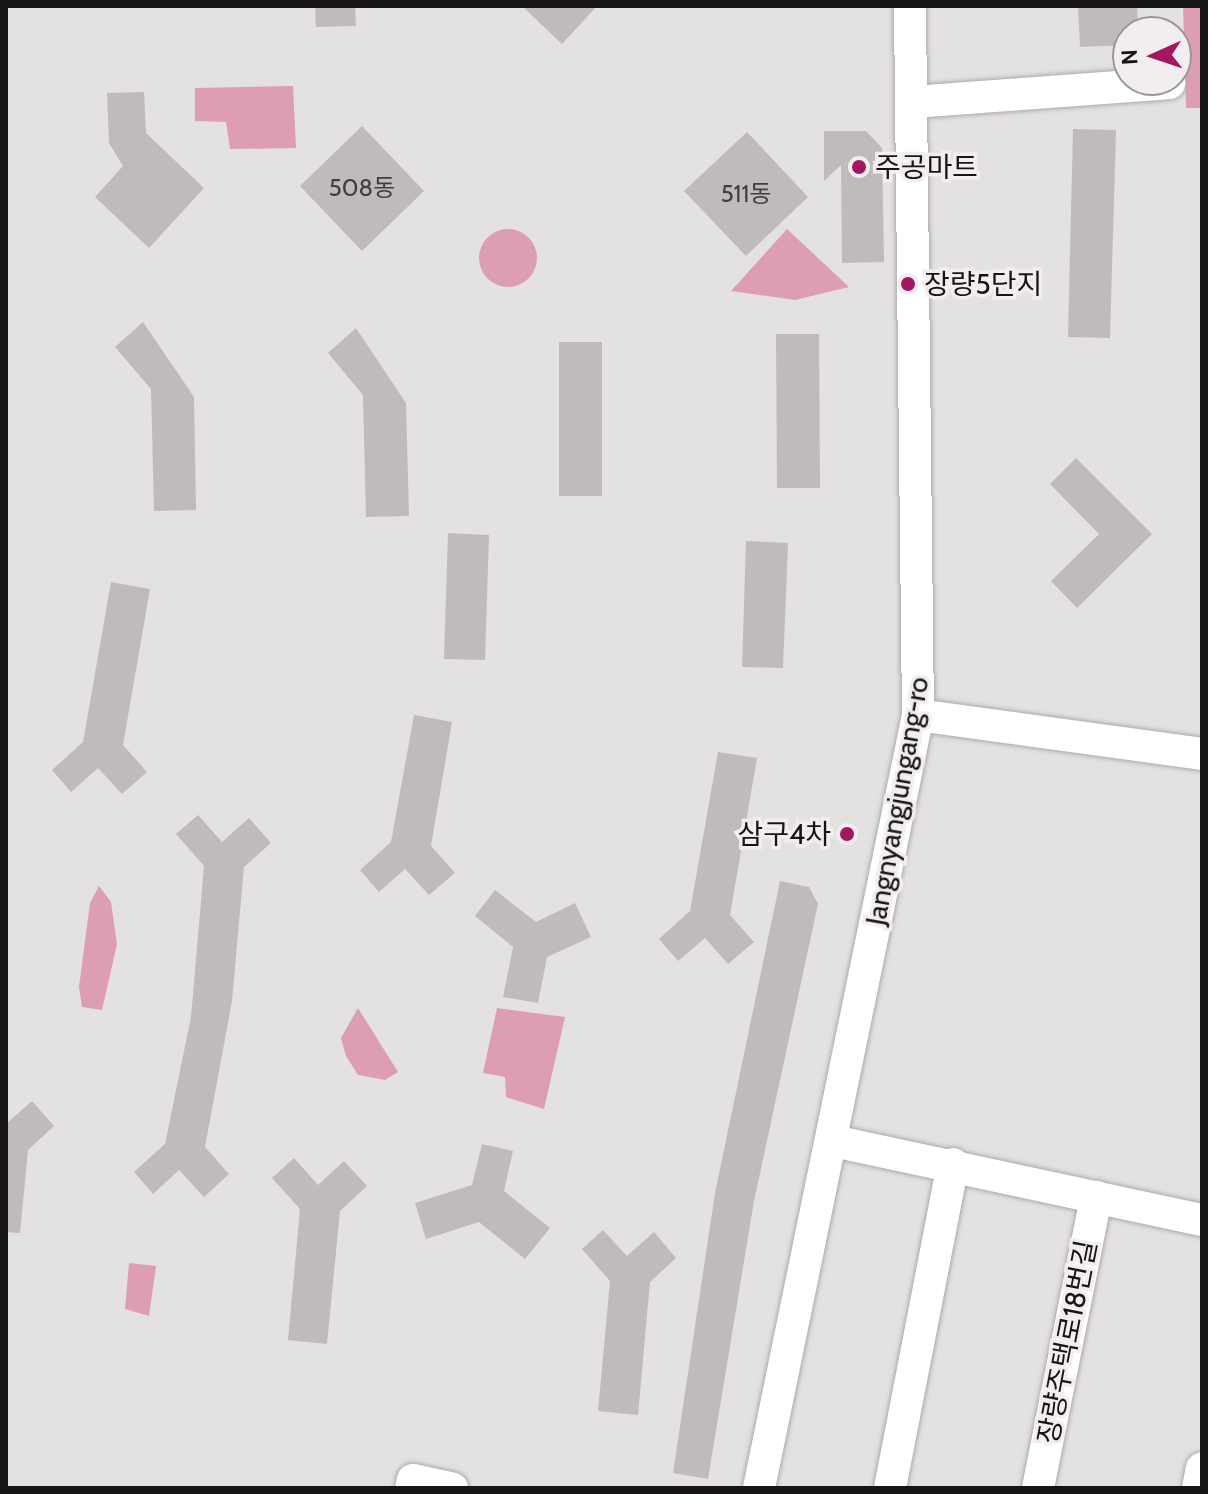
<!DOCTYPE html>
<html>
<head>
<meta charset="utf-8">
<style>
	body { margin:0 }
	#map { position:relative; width:1208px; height:1494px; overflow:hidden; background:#e4e1e2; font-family:Cabin,"Noto Sans KR",sans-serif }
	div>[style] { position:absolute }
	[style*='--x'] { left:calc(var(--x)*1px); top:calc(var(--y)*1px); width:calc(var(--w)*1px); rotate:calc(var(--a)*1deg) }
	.green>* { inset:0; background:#dd9eb5 }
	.round { border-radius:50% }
	.building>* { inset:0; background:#bfbbbc }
	.roads { filter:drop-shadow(0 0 2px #adaaab) drop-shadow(0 0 2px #adaaab) }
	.minor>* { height:32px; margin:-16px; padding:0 16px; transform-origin:16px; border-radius:16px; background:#fff }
	.dots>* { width:22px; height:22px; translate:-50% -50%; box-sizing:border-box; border:4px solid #f2eeef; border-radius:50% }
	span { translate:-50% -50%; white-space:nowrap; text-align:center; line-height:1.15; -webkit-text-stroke:7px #f2eeef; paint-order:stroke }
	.number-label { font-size:24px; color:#403e3f }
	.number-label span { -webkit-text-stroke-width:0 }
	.poi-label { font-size:28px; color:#161415 }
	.left { translate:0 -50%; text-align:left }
	.right { translate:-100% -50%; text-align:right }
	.street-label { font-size:28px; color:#161415 }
	.frame { position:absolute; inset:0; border:8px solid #161415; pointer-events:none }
	.north { position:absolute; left:1112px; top:16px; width:80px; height:80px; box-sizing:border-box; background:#f2eeef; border:2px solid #9a9798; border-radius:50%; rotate:267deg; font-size:22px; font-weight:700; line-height:32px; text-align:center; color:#161415 }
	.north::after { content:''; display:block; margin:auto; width:28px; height:36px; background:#a21760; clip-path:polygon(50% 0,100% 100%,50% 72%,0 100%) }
</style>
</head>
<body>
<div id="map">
	<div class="green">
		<i style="clip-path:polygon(1183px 6px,1202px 6px,1202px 108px,1186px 108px)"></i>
		<i style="clip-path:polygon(293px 86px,296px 148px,230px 149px,226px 122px,195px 121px,195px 88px)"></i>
		<i class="round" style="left:479px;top:229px;width:58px;height:58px"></i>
		<i style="clip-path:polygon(787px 229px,849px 287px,795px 300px,731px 291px)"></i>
		<i style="clip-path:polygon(99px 886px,111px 902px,117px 944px,102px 1010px,82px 1007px,79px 987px,90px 903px)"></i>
		<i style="clip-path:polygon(358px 1008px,398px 1072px,385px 1080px,358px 1075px,346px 1056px,341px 1038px)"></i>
		<i style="clip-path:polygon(497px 1008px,565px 1017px,544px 1109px,506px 1097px,505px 1077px,483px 1073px)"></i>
		<i style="clip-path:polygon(129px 1263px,156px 1266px,149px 1316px,125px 1309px)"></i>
	</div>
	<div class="building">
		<i style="clip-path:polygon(315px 6px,355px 6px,356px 26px,316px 27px)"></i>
		<i style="clip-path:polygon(522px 6px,597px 6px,562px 44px)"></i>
		<i style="clip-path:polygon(1078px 6px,1137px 6px,1138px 32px,1128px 32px,1128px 45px,1080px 47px)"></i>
		<i style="clip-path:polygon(144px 92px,146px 133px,204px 188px,149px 248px,95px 197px,123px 166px,109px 143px,107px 93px)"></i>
		<i style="clip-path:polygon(362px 126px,424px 191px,362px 251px,300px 186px)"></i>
		<i style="clip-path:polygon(1073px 129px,1116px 130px,1110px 338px,1068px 337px)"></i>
		<i style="clip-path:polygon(824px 131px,866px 131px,882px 148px,884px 262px,842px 263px,841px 165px,824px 181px)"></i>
		<i style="clip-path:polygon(747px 132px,808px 197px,746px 256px,684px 191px)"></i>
		<i style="clip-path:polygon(143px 322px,194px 397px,196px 510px,154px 511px,151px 389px,115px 347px)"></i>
		<i style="clip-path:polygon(356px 328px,406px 403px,409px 516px,366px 517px,363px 395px,328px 353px)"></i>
		<i style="clip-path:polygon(776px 334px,819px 334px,820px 488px,777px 488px)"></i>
		<i style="clip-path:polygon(559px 342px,602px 342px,602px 496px,559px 496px)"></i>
		<i style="clip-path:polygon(1076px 458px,1152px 534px,1077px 608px,1051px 581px,1099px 534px,1050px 484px)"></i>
		<i style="clip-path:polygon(448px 533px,489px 535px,485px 660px,444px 659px)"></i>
		<i style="clip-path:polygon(746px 541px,788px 543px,783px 668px,742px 667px)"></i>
		<i style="clip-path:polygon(111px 582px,150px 589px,123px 745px,147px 772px,122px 794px,98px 768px,71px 792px,52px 770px,83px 742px)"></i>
		<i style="clip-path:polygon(414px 715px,452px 722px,431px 846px,455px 873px,429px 895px,405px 869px,379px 892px,360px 870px,391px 842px)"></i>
		<i style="clip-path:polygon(718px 752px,757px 758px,730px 915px,754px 942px,728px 964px,705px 938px,678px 961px,659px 939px,690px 911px)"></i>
		<i style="clip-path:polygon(198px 815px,222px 842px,249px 818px,271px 843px,244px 867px,232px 1001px,205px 1147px,229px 1174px,204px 1197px,179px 1170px,153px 1194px,134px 1172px,165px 1144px,191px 1017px,204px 866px,176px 834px)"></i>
		<i style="clip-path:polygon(780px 881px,809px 887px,818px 904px,754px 1201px,708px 1479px,673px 1473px,715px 1193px)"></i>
		<i style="clip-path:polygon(495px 890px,536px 922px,575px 903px,591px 937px,547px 957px,538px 1003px,503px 997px,513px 947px,475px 916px)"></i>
		<i style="clip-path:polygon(32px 1101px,54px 1126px,28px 1150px,20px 1233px,6px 1232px,6px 1124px)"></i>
		<i style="clip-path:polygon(482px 1144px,513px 1151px,504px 1191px,550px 1228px,525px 1259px,479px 1222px,426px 1239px,415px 1203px,472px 1185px)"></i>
		<i style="clip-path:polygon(294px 1158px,318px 1185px,344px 1161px,367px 1186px,340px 1211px,327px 1344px,288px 1340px,300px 1209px,272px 1178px)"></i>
		<i style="clip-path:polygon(603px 1230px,627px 1256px,654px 1232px,676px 1258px,650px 1282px,638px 1415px,598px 1411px,610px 1281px,582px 1249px)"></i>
	</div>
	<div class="roads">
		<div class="minor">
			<i style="--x:912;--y:102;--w:258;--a:-4.2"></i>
			<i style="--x:918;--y:715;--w:287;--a:7.8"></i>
			<i style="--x:833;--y:1141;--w:377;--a:12.1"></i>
			<i style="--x:411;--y:1488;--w:8;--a:-76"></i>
			<i style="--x:413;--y:1480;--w:40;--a:12"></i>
			<i style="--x:759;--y:1488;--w:789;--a:-78.38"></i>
			<i style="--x:918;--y:715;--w:709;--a:-90.65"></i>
			<i style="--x:890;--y:1488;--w:330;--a:-79"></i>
			<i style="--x:1038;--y:1488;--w:297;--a:-78.7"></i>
			<i style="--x:1198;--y:1488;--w:20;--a:-79"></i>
		</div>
	</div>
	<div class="dots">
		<i style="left:859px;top:167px;background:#a21760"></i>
		<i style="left:908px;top:284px;background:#a21760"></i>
		<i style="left:847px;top:834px;background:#a21760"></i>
	</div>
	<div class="number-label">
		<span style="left:362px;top:188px">508동</span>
		<span style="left:746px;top:194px">511동</span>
	</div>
	<div class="poi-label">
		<span class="left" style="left:875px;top:167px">주공마트</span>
		<span class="left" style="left:924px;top:284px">장량5단지</span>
		<span class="right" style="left:831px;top:834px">삼구4차</span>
	</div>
	<div class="street-label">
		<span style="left:897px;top:801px;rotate:-80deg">Jangnyangjungang-ro</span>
		<span style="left:1067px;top:1342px;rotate:-79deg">장량주택로18번길</span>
	</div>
	<div class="frame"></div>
	<div class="north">N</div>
</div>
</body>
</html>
